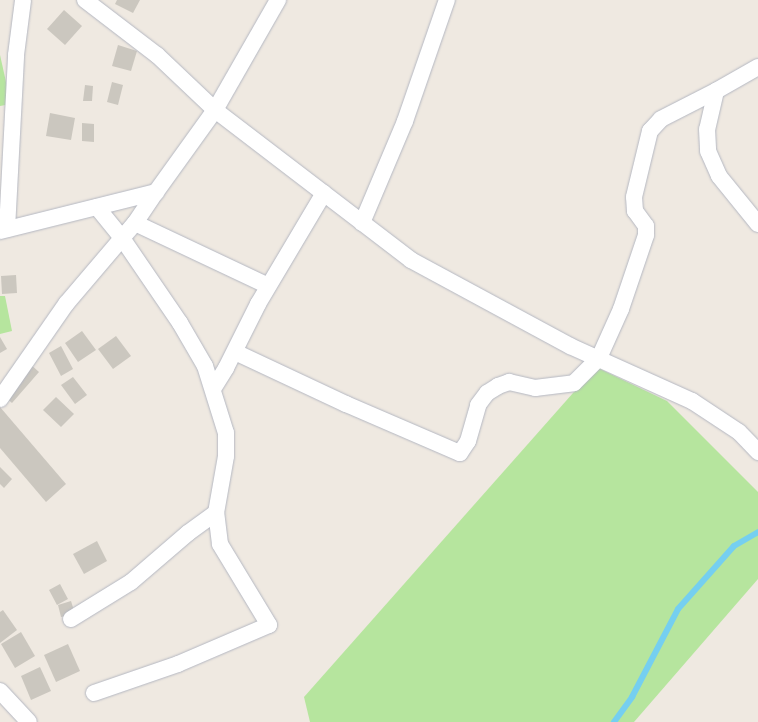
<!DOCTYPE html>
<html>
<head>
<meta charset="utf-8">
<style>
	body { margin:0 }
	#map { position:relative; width:758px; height:722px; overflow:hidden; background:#efe9e1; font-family:Barlow,sans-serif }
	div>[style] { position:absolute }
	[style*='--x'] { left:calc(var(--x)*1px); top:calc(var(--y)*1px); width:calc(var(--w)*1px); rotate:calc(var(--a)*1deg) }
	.green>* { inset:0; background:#b6e59e }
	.stream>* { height:6px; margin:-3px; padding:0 3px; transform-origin:3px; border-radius:3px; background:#75cff0 }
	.building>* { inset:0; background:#cbc7bf }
	.roads { filter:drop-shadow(0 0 1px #b4b7c1) drop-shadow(0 0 1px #b4b7c1) }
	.minor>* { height:16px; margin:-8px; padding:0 8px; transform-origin:8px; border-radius:8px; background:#fff }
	span { translate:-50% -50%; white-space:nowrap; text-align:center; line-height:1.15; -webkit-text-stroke:3.5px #fff; paint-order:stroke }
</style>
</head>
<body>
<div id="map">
	<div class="green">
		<i style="clip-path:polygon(0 55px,11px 104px,0 106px)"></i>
		<i style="clip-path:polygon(0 296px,5px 296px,12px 331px,0 334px)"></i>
		<i style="clip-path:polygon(596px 367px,667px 401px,758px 492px,758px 579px,634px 722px,310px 722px,304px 697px)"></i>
	</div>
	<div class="stream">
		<i style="--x:614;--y:722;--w:31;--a:-54"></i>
		<i style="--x:632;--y:697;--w:99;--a:-62.4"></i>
		<i style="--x:678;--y:609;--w:84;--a:-48.4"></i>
		<i style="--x:734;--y:546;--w:28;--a:-30"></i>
	</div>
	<div class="building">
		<i style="clip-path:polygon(117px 0,140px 0,133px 13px,115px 4px)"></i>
		<i style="clip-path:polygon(64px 10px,82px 26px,65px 45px,47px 29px)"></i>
		<i style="clip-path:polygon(118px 45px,137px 51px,131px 71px,112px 66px)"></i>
		<i style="clip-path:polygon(112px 82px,123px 85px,118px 105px,107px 102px)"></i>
		<i style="clip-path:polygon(85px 85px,93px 86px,92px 101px,83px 101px)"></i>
		<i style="clip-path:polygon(50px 113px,75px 118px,71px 140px,46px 136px)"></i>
		<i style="clip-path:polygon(82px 123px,94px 124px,94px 142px,82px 141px)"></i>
		<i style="clip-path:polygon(16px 275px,17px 293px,2px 294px,1px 276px)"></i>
		<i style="clip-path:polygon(82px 331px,96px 350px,78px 362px,65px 343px)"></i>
		<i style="clip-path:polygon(116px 336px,131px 356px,113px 369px,98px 349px)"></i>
		<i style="clip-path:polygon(0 337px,7px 349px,0 353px)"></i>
		<i style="clip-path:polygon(61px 346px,73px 369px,61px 376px,49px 353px)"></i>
		<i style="clip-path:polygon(29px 363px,39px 372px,12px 403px,2px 394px)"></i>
		<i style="clip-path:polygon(73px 377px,87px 395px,75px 404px,61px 385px)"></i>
		<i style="clip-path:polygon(56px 397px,74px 414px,61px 427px,43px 410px)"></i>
		<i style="clip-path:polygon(0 407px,66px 484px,46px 502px,0 448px)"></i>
		<i style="clip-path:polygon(0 467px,12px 479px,4px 488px,0 484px)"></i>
		<i style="clip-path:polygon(97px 541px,107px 561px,84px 574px,73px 554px)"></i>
		<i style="clip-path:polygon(60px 584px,68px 599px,57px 605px,49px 590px)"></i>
		<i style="clip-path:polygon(71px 601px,75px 614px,61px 617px,58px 605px)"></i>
		<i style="clip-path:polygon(3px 610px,17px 630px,0 643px,0 612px)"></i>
		<i style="clip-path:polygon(21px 632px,35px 656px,15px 668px,1px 644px)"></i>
		<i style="clip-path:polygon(68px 644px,80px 671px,56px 682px,44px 655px)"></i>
		<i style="clip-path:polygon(40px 667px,51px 691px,31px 700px,21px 676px)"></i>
	</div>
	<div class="roads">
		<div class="minor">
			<i style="--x:85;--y:0;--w:91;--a:37.4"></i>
			<i style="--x:157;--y:55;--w:80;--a:43.5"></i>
			<i style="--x:215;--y:110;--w:247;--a:37.4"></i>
			<i style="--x:411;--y:260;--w:181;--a:28.4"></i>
			<i style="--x:570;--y:346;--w:134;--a:24.3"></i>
			<i style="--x:692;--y:401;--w:56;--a:33.4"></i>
			<i style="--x:739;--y:432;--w:28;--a:46"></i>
			<i style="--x:758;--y:67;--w:48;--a:150.3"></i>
			<i style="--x:716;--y:91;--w:39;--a:103"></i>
			<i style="--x:707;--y:129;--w:22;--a:87"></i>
			<i style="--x:708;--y:151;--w:27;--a:66"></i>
			<i style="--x:719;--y:176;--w:62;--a:50.9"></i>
			<i style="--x:135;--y:223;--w:147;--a:25.3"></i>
			<i style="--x:362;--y:223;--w:111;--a:-67.1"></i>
			<i style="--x:405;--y:121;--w:128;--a:-70.9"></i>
			<i style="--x:7;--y:229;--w:174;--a:-87"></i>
			<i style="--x:16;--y:55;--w:55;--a:-82.7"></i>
			<i style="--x:0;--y:231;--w:161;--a:-14"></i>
			<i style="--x:156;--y:192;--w:101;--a:-54.3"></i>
			<i style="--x:215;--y:110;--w:127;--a:-60.2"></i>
			<i style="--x:235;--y:352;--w:123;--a:25.1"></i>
			<i style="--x:346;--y:404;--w:124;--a:23.3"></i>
			<i style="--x:460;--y:453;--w:14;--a:-56"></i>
			<i style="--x:468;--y:441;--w:37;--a:-74"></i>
			<i style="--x:478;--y:405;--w:15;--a:-53"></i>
			<i style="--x:487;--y:393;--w:13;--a:-32"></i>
			<i style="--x:498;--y:386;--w:12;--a:-20"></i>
			<i style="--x:509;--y:382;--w:27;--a:13"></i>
			<i style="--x:535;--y:388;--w:39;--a:-7"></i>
			<i style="--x:574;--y:383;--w:35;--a:-45"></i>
			<i style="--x:599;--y:358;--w:54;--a:-65.8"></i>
			<i style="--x:621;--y:309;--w:78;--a:-71.3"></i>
			<i style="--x:646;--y:235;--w:9;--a:-90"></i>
			<i style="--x:646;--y:226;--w:19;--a:-126"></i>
			<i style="--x:635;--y:211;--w:14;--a:-94"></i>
			<i style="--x:634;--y:197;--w:68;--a:-76.4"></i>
			<i style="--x:650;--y:131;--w:16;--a:-47"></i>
			<i style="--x:661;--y:119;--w:62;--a:-27"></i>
			<i style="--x:213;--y:389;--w:25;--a:-58"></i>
			<i style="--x:226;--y:368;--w:72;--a:-63.4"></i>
			<i style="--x:258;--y:304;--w:129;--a:-59.3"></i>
			<i style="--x:0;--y:399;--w:116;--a:-55.2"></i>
			<i style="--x:66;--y:304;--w:106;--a:-49.6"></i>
			<i style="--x:135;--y:223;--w:37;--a:-56"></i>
			<i style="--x:71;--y:619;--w:70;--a:-31.7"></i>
			<i style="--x:131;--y:582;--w:75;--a:-40.7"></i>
			<i style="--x:188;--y:533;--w:34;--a:-36"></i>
			<i style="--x:0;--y:691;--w:42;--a:46.9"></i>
			<i style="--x:94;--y:693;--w:89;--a:-19"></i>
			<i style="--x:178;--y:664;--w:99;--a:-23.2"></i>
			<i style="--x:269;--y:625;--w:95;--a:-121.2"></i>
			<i style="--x:220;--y:544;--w:31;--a:-97"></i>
			<i style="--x:216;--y:513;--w:58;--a:-80"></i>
			<i style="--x:226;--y:456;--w:23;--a:-90"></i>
			<i style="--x:226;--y:433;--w:70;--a:-107.4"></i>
			<i style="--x:205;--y:366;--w:50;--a:-120.2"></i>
			<i style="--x:180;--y:323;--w:103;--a:-124.3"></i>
			<i style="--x:122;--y:238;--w:40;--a:-129"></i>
		</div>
	</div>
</div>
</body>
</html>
